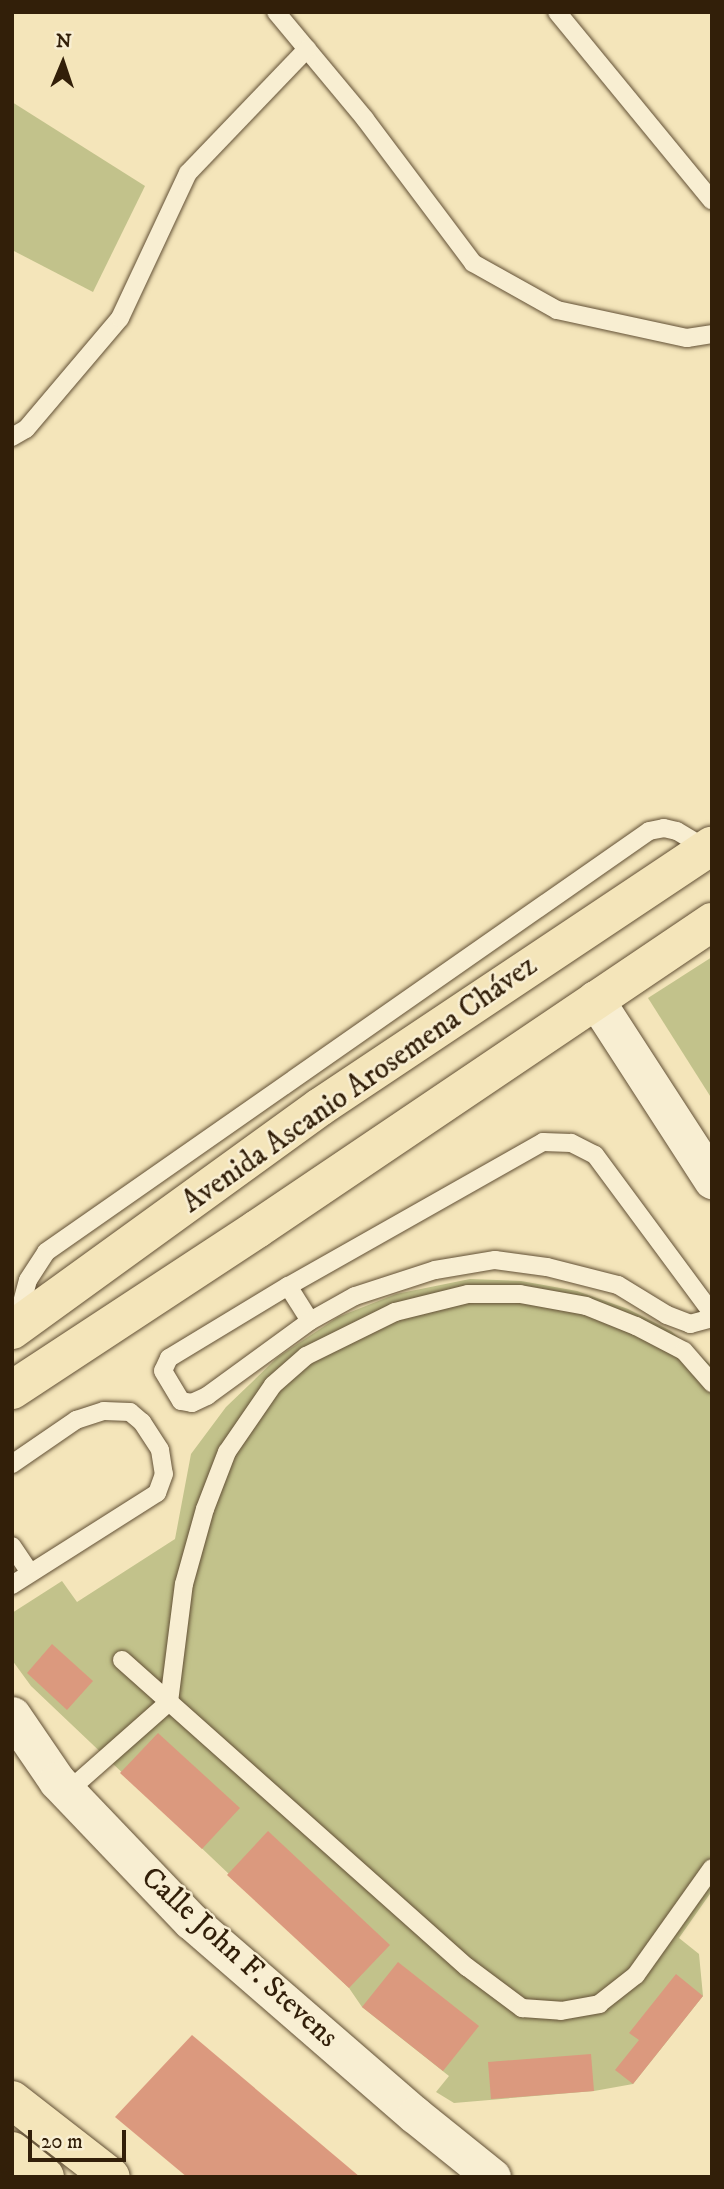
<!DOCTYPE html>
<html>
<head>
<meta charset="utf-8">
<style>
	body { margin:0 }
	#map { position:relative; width:724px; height:2189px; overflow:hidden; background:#f4e5ba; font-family:"IM FELL DW Pica",serif }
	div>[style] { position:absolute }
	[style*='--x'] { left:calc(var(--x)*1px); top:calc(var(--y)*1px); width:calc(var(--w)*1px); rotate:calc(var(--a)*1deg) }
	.green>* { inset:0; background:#c2c28b }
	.building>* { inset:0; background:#db997e }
	.roads { filter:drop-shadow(0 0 2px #625035) drop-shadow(0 0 2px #625035) }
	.lane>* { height:18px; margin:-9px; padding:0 9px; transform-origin:9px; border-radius:9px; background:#f8eed2 }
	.street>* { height:37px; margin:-18.5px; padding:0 18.5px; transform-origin:18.5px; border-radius:18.5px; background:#f8eed2 }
	.primary>* { height:38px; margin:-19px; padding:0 19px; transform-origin:19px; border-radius:19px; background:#f4e5ba }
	span { translate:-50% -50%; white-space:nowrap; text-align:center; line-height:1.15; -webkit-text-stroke:5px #f8eed2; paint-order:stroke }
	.street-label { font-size:30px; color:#321f09 }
	.frame { position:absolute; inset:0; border:14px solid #321f09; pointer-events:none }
	.north { position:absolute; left:28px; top:28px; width:70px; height:70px; -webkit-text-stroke:5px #f8eed2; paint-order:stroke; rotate:2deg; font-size:19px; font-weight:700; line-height:28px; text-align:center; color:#321f09 }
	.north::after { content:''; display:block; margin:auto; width:24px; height:32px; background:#321f09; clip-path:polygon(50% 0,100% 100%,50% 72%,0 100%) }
	.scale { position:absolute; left:28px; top:2130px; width:98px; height:32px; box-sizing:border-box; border:4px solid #321f09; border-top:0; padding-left:9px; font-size:21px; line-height:24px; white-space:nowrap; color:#321f09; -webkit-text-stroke:5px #f8eed2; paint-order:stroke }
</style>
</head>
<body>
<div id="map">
	<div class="green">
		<i style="clip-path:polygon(12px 102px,145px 186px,93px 292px,12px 250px)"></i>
		<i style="clip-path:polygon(712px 957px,712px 1099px,648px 998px)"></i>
		<i style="clip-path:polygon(470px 1279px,521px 1281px,577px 1291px,628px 1309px,671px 1331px,712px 1366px,712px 1891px,679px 1938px,699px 1954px,703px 1996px,633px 2084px,594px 2091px,454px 2103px,436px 2092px,449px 2076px,362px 2007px,349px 1988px,31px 1686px,12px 1660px,12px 1613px,62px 1581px,77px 1602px,175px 1539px,191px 1454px,226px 1407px,278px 1357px,338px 1317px,396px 1294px)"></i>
	</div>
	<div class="building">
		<i style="clip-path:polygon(52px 1644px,93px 1681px,67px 1710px,27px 1673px)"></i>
		<i style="clip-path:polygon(158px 1733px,240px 1808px,202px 1849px,120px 1773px)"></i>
		<i style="clip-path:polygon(268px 1831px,390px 1945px,349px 1988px,227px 1875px)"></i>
		<i style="clip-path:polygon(398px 1962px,479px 2026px,443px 2071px,362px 2007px)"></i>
		<i style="clip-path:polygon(676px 1974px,703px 1996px,633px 2084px,615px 2070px,639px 2040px,629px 2033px)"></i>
		<i style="clip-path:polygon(192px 2035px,360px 2177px,187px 2177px,115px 2117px)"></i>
		<i style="clip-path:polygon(591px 2054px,594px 2091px,491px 2099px,488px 2062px)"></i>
	</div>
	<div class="roads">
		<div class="lane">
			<i style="--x:276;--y:12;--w:139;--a:50.2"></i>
			<i style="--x:365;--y:119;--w:180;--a:53.1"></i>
			<i style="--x:473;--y:263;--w:96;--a:29.2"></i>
			<i style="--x:557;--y:310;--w:133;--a:12.2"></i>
			<i style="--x:687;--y:338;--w:25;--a:-9"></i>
			<i style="--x:557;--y:12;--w:244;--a:50.6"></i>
			<i style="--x:12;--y:437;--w:16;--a:-30"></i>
			<i style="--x:26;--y:429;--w:145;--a:-49.7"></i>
			<i style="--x:120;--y:318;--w:160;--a:-64.9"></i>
			<i style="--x:188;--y:173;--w:172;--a:-46.2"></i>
			<i style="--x:288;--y:1286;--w:41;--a:57.8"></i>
			<i style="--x:712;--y:1313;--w:197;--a:-126.5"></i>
			<i style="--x:595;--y:1155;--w:27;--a:-153"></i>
			<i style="--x:571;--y:1143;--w:28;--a:-178"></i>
			<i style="--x:543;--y:1142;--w:293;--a:150.5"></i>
			<i style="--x:288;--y:1286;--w:139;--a:148.8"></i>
			<i style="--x:169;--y:1358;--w:14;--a:115"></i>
			<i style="--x:163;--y:1371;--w:35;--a:59"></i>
			<i style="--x:181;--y:1401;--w:11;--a:10"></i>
			<i style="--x:192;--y:1403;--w:17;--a:-25"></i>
			<i style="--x:207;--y:1396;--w:127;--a:-36.1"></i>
			<i style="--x:310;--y:1321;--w:51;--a:-29.1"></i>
			<i style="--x:355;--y:1296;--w:84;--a:-18"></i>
			<i style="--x:435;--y:1270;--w:61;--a:-9.5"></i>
			<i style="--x:495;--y:1260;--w:52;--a:7.7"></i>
			<i style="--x:547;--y:1267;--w:73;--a:14.2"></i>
			<i style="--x:618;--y:1285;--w:57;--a:31.5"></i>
			<i style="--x:667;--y:1315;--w:25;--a:21"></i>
			<i style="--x:690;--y:1324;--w:23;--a:-15"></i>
			<i style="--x:17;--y:1321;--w:42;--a:-75"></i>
			<i style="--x:28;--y:1280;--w:33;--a:-57"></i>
			<i style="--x:46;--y:1252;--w:735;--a:-34.92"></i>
			<i style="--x:649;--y:831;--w:15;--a:-11"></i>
			<i style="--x:664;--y:828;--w:13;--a:13"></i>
			<i style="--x:677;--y:831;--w:35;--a:31"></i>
			<i style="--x:12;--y:1464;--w:78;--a:-34.5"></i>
			<i style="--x:76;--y:1420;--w:29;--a:-18"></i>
			<i style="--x:104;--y:1411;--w:26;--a:2"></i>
			<i style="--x:130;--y:1412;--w:16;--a:40"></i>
			<i style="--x:142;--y:1422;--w:33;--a:57"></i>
			<i style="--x:160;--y:1450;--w:24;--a:81"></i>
			<i style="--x:164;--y:1474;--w:20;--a:110"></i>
			<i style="--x:157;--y:1493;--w:172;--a:147.6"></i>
			<i style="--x:12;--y:1546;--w:32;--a:56"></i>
			<i style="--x:122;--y:1660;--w:462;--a:41.7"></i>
			<i style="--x:467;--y:1967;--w:69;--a:36.7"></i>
			<i style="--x:522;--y:2008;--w:39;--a:4"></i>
			<i style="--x:561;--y:2011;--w:39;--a:-10"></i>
			<i style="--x:599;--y:2004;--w:47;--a:-38.1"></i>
			<i style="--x:636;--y:1975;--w:131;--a:-54.6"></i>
			<i style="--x:67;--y:1792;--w:136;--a:-41.4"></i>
			<i style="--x:169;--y:1702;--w:119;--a:-82.8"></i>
			<i style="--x:184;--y:1584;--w:78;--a:-74.4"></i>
			<i style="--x:205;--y:1509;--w:61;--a:-68.9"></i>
			<i style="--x:227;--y:1452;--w:81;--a:-55.5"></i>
			<i style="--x:273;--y:1385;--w:44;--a:-41.3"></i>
			<i style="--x:306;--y:1356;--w:99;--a:-26.3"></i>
			<i style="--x:395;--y:1312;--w:75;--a:-13.9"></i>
			<i style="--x:468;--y:1294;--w:52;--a:0"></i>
			<i style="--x:520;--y:1294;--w:67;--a:10.3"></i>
			<i style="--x:586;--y:1306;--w:54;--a:21.8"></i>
			<i style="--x:636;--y:1326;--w:54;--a:27.5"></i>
			<i style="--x:684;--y:1351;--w:43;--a:48.8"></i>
		</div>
		<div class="street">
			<i style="--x:595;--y:999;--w:216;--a:57.1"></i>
			<i style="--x:12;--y:1715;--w:80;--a:55.7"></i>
			<i style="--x:57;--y:1781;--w:194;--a:46.3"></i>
			<i style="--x:191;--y:1921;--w:296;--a:40.9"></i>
			<i style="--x:415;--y:2115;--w:99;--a:38.8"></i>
		</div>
		<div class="primary">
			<i style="--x:12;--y:1330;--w:380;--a:-35.9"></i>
			<i style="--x:320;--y:1107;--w:471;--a:-33.7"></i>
			<i style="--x:12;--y:1390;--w:293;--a:-33.3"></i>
			<i style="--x:257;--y:1229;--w:549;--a:-34.01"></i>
			<i style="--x:12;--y:2100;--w:125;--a:37.9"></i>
			<i style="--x:12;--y:2151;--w:42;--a:38.2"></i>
		</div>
	</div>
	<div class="street-label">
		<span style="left:360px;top:1085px;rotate:-35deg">Avenida Ascanio Arosemena Chávez</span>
		<span style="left:239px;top:1958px;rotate:42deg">Calle John F. Stevens</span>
	</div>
	<div class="frame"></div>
	<div class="north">N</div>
	<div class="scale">20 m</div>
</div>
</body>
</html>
